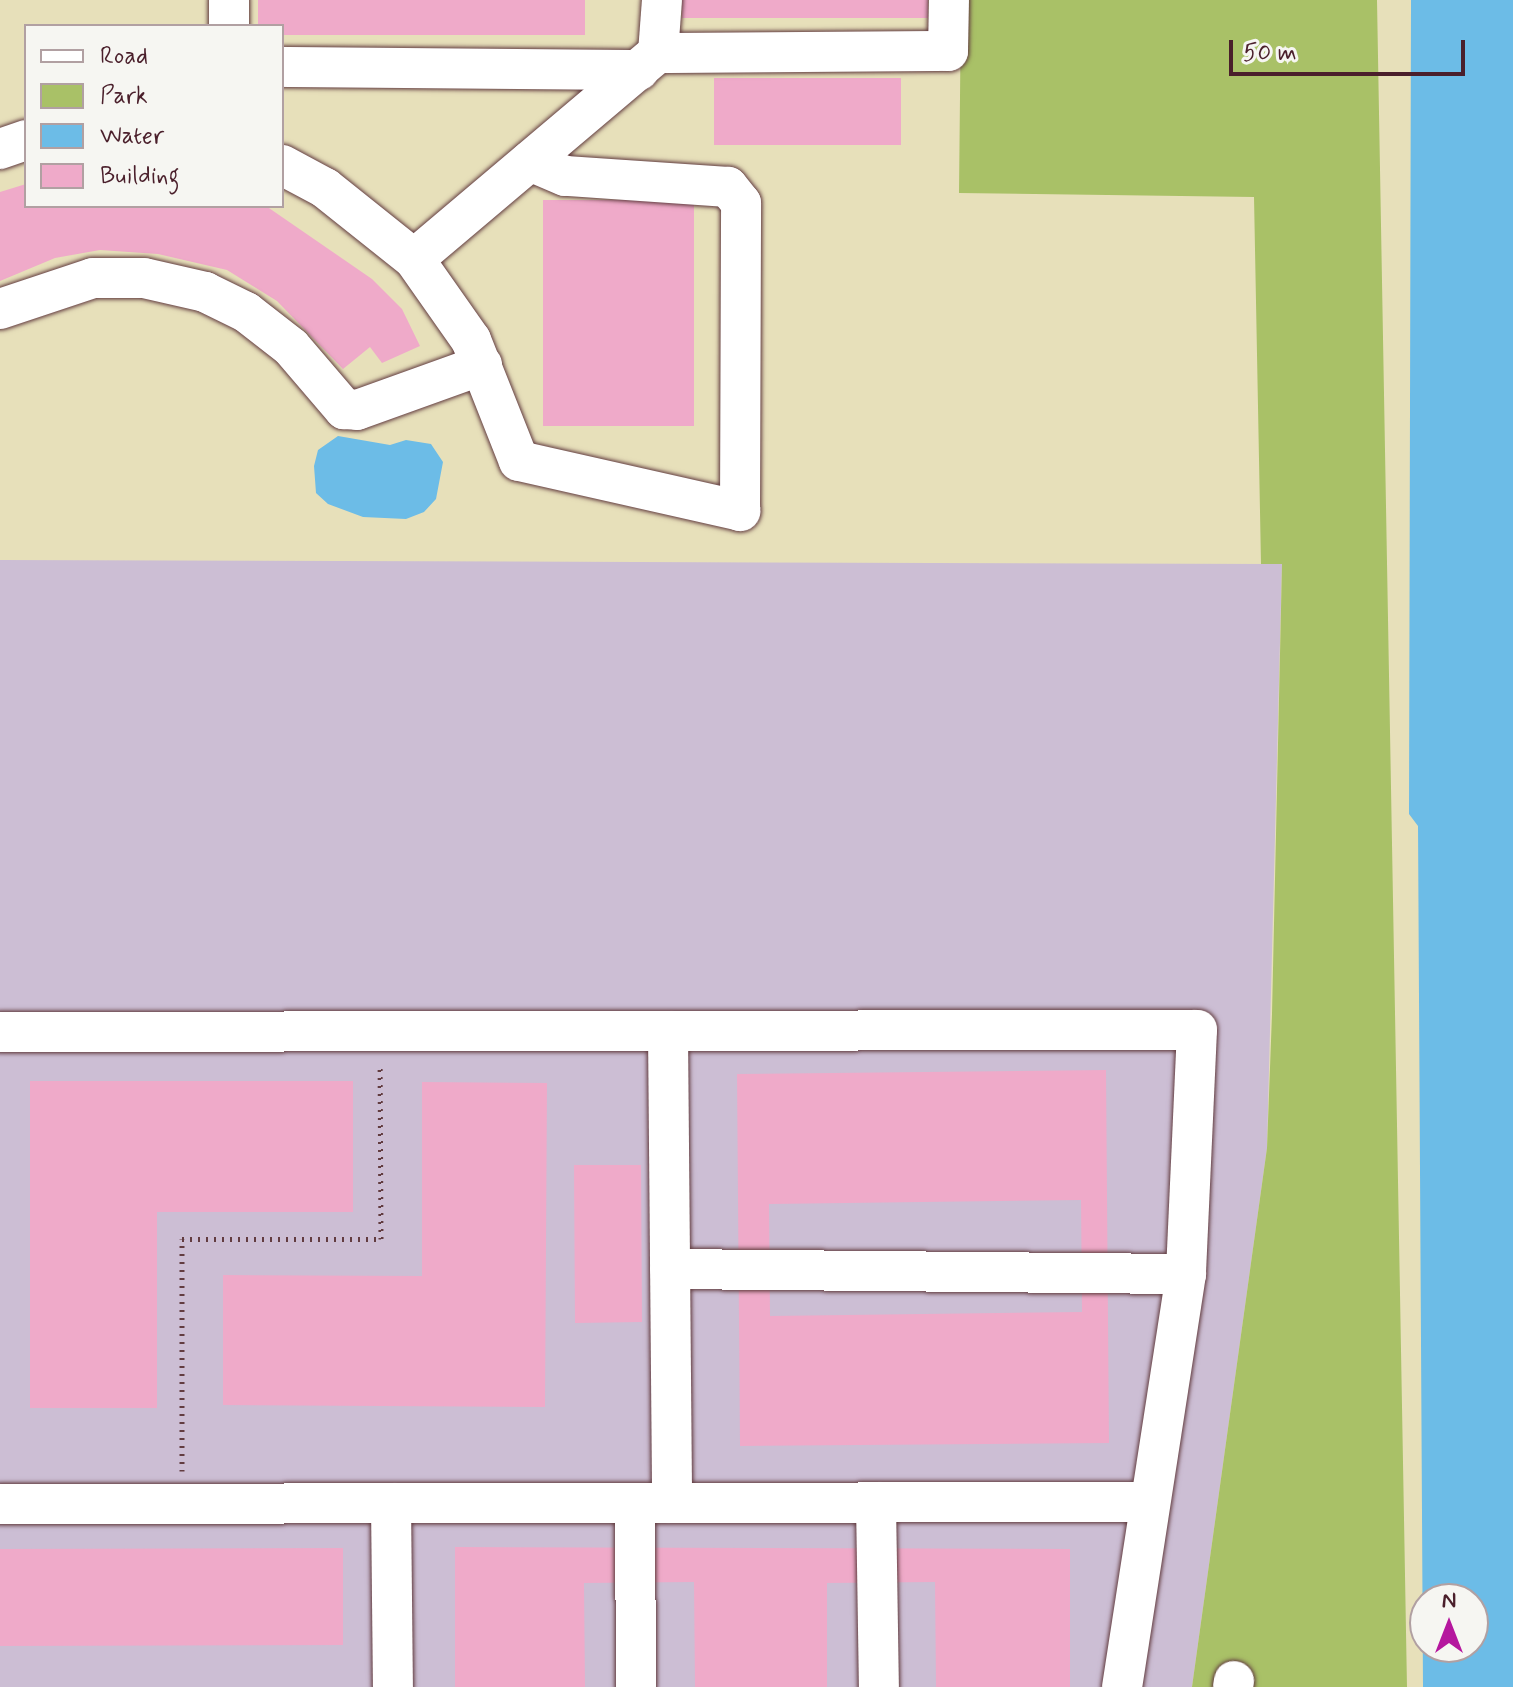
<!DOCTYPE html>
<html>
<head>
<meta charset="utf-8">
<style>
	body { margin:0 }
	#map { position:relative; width:1513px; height:1687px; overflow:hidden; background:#e7e0ba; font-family:Mynerve,sans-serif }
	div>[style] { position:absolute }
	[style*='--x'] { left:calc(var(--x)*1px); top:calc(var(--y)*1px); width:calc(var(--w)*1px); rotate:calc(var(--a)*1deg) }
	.industrial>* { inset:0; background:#ccbed4 }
	.green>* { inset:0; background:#a9c167 }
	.water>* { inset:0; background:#6cbce7 }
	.building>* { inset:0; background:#efaac9 }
	.path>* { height:5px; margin-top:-2.5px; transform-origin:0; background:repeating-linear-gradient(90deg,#623c40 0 2px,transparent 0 8px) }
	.roads { filter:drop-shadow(0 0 2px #623c40) drop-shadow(0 0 2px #623c40) }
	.minor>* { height:40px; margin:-20px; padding:0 20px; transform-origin:20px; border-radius:20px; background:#fff }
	span { translate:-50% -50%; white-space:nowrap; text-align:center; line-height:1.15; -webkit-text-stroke:6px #f6f6f2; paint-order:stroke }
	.legend { position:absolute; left:24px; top:24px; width:260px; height:184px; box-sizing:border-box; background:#f6f6f2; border:2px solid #b1a0a2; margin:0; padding:10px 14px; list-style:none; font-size:24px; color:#4a1f2b }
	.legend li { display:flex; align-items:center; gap:16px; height:40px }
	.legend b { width:40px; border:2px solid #b1a0a2 }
	.north { position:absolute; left:1409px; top:1583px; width:80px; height:80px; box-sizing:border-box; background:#f6f6f2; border:2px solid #b1a0a2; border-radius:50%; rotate:0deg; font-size:22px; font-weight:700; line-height:32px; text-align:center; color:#4a1f2b }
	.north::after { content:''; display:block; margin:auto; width:28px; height:36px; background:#b5179e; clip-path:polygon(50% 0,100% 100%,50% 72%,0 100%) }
	.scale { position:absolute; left:1229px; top:40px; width:236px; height:36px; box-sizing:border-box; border:4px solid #4a1f2b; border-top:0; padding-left:10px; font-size:24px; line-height:28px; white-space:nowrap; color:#4a1f2b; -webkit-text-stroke:6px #f6f6f2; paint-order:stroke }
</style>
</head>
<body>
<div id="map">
	<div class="industrial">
		<i style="clip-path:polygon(0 560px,1282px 564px,1267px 1148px,1192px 1687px,0 1687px)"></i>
	</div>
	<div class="green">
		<i style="clip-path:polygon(961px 0,1377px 0,1407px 1687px,1192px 1687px,1267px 1148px,1272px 1014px,1282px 564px,1261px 564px,1254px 197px,959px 193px)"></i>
	</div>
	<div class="water">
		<i style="clip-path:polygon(evenodd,1411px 0,1513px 0,1513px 1687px,1423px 1687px,1418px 826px,1409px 814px,1411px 0,1425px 1599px,1473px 1599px,1473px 1647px,1425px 1647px,1425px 1599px)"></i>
		<i style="clip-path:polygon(338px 436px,390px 445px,406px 440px,431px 444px,443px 462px,436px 499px,424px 512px,406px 519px,363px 517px,328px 504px,316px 493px,314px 466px,318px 450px)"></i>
	</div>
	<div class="building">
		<i style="clip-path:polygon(258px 0,585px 0,585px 35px,282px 35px,282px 26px,258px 26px)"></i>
		<i style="clip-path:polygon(682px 0,928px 0,928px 18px,682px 18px)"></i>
		<i style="clip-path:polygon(714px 78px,901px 78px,901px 145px,714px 145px)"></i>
		<i style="clip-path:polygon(26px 184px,26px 206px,266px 206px,372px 279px,402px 309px,420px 346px,382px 363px,370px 347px,343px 369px,277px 301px,227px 270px,158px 254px,100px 250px,55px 258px,0 281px,0 192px)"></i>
		<i style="clip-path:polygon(543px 200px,694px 200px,694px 426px,543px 426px)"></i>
		<i style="clip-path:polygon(evenodd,1106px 1070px,1109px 1443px,740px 1446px,737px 1074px,1106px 1070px,1081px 1200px,1082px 1312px,770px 1316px,769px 1204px,1081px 1200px)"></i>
		<i style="clip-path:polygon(30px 1081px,353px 1081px,353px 1212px,157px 1212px,157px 1408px,30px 1408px)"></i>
		<i style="clip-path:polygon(422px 1082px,547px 1083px,545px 1407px,223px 1405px,223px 1275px,422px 1276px)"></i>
		<i style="clip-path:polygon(574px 1165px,641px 1165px,642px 1322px,575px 1323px)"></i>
		<i style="clip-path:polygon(455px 1547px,1070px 1549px,1070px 1687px,936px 1687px,935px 1582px,827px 1583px,827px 1687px,695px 1687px,694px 1582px,584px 1583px,585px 1687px,455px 1687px)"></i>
		<i style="clip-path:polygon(343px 1548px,343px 1645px,0 1646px,0 1549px)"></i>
	</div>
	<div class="path">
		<i style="--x:182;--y:1471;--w:232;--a:-90"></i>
		<i style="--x:182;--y:1239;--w:199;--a:0"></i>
		<i style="--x:381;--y:1239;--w:175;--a:-90.3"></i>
	</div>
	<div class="roads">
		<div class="minor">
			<i style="--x:229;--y:26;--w:26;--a:-90"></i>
			<i style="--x:658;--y:53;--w:290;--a:-0.4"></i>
			<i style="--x:948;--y:51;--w:51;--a:-88.9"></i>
			<i style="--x:282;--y:67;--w:357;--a:0.5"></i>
			<i style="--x:0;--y:149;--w:28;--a:-19"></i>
			<i style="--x:282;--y:165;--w:49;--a:28.1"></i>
			<i style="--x:325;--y:188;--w:114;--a:38.6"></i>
			<i style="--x:414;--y:259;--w:99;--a:54.9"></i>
			<i style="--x:471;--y:340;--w:130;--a:68.4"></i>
			<i style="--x:519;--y:461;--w:227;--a:12.7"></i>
			<i style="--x:740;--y:511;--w:308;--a:-89.8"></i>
			<i style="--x:741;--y:203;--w:21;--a:-129"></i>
			<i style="--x:728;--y:187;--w:163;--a:-176.1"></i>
			<i style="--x:565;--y:176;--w:38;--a:-157"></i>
			<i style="--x:414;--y:259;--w:319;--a:-40.2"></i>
			<i style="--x:658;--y:53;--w:53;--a:-85.7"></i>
			<i style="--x:0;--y:309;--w:98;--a:-18.4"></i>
			<i style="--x:93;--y:278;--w:51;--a:0"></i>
			<i style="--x:144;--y:278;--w:63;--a:12.9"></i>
			<i style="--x:205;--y:292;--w:46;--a:26"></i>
			<i style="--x:246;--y:312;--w:57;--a:37.9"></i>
			<i style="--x:291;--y:347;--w:82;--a:49.5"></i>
			<i style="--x:344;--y:409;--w:13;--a:4"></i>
			<i style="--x:357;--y:410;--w:133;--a:-19.8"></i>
			<i style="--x:668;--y:1031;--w:472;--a:89.5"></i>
			<i style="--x:0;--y:1032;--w:1197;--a:-0.1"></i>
			<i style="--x:1197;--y:1030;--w:244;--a:92.6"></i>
			<i style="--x:1186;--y:1274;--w:418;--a:98.8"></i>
			<i style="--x:670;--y:1269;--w:516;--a:0.56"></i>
			<i style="--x:876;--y:1502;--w:185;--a:89.1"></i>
			<i style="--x:391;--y:1503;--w:184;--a:89.4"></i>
			<i style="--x:635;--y:1503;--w:184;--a:89.7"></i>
			<i style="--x:0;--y:1504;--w:1149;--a:-0.1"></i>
			<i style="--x:1233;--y:1687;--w:6;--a:-81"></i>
		</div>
	</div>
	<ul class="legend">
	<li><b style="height:10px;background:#fff"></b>Road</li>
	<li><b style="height:22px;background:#a9c167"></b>Park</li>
	<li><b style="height:22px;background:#6cbce7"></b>Water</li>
	<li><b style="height:22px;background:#efaac9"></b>Building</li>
	</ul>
	<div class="north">N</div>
	<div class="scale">50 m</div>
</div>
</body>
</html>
